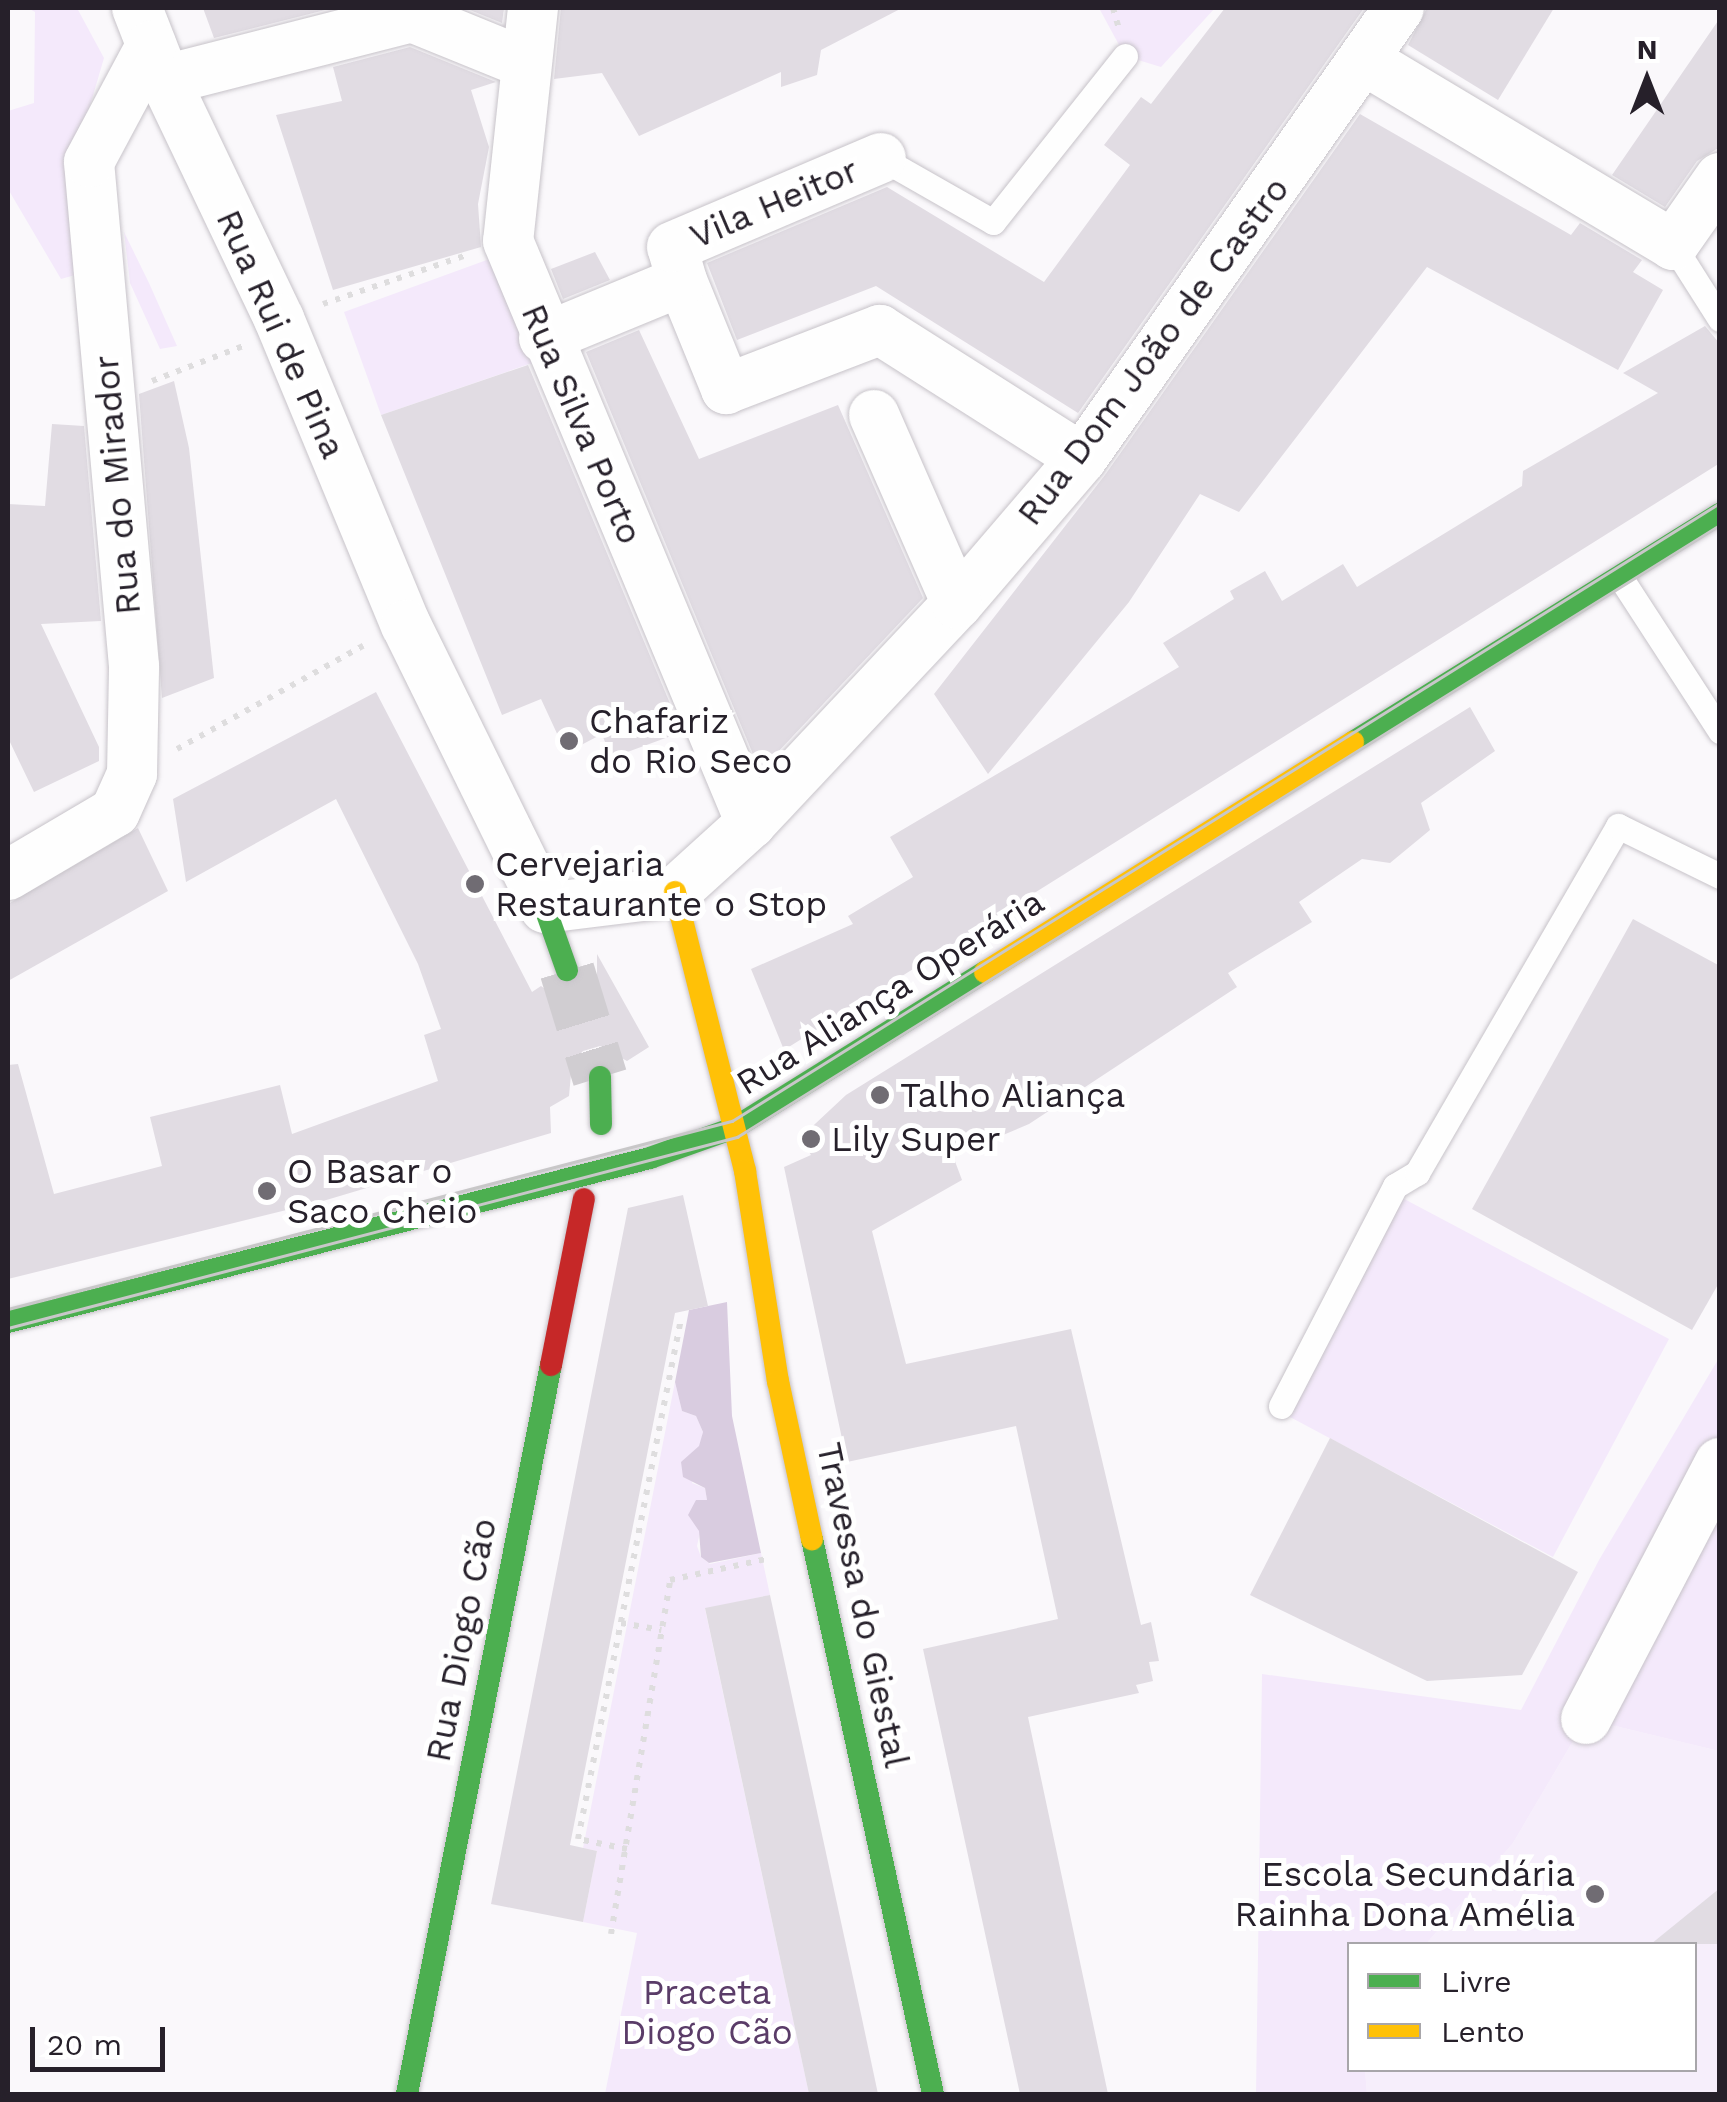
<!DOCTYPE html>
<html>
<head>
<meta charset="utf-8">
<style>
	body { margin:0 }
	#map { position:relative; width:1727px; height:2102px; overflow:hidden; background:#faf8fb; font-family:"Work Sans",sans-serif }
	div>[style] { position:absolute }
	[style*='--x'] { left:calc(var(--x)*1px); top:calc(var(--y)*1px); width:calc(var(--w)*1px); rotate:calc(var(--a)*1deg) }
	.built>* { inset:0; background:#f6eefb }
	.green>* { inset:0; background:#f4e9fb }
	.forest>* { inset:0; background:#d9cce0 }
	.building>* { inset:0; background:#e1dce3 }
	.secondary-tunnel>* { height:55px; margin-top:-27.5px; transform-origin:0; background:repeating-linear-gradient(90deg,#d0cdd1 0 55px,transparent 0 83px) }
	.path>* { height:6px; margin-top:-3px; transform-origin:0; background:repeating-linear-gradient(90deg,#deddde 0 5px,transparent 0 13px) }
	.roads { filter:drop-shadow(0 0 2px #c7c3c9) drop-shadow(0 0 2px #c7c3c9) }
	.lane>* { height:25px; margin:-12.5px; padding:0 12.5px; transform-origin:12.5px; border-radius:12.5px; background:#fefefe }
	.street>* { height:50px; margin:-25px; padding:0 25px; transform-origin:25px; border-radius:25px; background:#fefefe }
	.fast>* { height:22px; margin:-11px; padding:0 11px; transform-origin:11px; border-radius:11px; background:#4caf50 }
	.slow>* { height:22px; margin:-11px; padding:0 11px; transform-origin:11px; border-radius:11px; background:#ffc107 }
	.jam>* { height:22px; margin:-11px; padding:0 11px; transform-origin:11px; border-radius:11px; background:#c62828 }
	.tram>* { height:2.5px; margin:-1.25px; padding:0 1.25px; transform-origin:1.25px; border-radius:1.25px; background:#c8c7c8 }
	.dots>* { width:28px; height:28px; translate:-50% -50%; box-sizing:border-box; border:5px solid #fff; border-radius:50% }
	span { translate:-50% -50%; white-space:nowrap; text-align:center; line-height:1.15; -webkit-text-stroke:10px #fff; paint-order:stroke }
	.street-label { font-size:35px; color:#26202a }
	.poi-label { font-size:35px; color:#26202a }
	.left { translate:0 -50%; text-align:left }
	.right { translate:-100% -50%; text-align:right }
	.park-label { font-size:35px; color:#5a3c68 }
	.frame { position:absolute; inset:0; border:10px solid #26202a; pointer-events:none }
	.legend { position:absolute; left:1347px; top:1942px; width:350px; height:130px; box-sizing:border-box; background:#fff; border:2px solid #a8a6aa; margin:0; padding:12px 18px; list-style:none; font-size:30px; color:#26202a }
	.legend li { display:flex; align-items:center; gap:20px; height:50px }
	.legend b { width:50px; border:2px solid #a8a6aa }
	.north { position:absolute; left:1597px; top:30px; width:100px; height:100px; -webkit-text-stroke:8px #fff; paint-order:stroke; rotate:0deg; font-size:28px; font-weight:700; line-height:40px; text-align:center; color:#26202a }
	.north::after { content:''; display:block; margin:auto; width:35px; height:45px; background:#26202a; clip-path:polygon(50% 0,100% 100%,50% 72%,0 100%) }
	.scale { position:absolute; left:30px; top:2027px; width:135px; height:45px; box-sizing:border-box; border:5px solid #26202a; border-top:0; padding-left:12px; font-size:30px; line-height:35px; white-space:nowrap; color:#26202a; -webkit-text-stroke:8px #fff; paint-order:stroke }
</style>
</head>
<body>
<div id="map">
	<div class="built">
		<i style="clip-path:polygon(1586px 1719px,1719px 1751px,1719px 2094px,1367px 2094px,1365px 2070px,1694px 2070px,1694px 1944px,1426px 1944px,1513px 1843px)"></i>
	</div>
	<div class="green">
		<i style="clip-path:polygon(28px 8px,77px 8px,104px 58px,76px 153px,82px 273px,61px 279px,8px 189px,8px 111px,34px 103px,35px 12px)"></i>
		<i style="clip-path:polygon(1099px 8px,1215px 8px,1161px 67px,1125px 56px)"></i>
		<i style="clip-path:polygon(124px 232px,149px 283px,177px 346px,160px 349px,130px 283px)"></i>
		<i style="clip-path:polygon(495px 257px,538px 361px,381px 415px,344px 312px)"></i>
		<i style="clip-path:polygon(1391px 1192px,1669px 1339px,1553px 1557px,1275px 1409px)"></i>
		<i style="clip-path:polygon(1719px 1358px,1719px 1751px,1586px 1719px,1513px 1843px,1426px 1944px,1350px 1944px,1350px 2070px,1365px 2070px,1367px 2094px,1256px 2094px,1262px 1674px,1521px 1710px,1599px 1560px)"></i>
		<i style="clip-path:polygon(675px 1382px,682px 1411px,696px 1416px,703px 1432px,692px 1483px,705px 1488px,707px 1500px,697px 1546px,701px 1557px,710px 1564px,761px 1553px,770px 1595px,705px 1609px,809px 2094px,605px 2094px,637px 1933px,583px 1922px,597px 1851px,583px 1848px)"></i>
	</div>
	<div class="forest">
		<i style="clip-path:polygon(727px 1302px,732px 1416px,761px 1553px,709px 1563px,701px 1557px,699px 1531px,688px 1515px,696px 1500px,707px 1500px,705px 1488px,683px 1477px,681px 1462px,699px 1446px,703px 1432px,696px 1416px,682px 1411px,675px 1382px,689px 1310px)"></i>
	</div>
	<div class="building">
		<i style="clip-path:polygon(203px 8px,333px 8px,214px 38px)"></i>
		<i style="clip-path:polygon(465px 8px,504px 8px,502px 23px)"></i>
		<i style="clip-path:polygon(561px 8px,902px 8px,821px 50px,817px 75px,781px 87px,781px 72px,639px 136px,602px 73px,554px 79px)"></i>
		<i style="clip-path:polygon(1225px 8px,1364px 8px,1078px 413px,876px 286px,737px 340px,707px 263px,887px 187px,1044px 282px,1130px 165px,1104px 145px,1141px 97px,1151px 104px)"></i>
		<i style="clip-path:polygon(1427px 8px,1554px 8px,1498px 100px,1408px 45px)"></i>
		<i style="clip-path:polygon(1720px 18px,1720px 147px,1697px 161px,1665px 207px,1612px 175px)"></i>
		<i style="clip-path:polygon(410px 47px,496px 82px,471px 90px,489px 147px,478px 204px,481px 247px,333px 290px,276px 115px,342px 101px,333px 67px)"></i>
		<i style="clip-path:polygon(1360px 114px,1571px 235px,1580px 223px,1642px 260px,1633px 272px,1663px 290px,1618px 370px,1427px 267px,1239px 512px,1200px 494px,1129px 602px,988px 774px,934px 694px,1105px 475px)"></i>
		<i style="clip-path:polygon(595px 252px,610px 280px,563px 299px,551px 269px)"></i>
		<i style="clip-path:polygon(1705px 326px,1720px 344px,1720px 463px,784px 1050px,751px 969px,853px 924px,848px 916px,913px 877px,890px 837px,1179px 667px,1163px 643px,1234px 599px,1230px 591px,1265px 571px,1282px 601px,1343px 564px,1357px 587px,1522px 486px,1523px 471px,1658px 393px,1623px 373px)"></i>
		<i style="clip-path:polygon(639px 330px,699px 459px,838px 405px,923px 598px,760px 771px,586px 352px)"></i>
		<i style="clip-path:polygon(528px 365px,682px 732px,611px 758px,602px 734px,566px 753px,541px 699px,502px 715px,381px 415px)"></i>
		<i style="clip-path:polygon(174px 381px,189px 448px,214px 678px,162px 698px,139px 394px)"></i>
		<i style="clip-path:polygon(52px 424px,84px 426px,101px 621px,41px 624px,99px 747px,99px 761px,34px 792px,8px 738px,8px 504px,45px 506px)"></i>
		<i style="clip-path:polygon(376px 692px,532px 992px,541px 986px,560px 1000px,578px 999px,597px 977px,597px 954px,649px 1047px,627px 1061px,600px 1046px,583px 1051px,572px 1063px,569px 1096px,550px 1107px,551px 1133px,323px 1201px,8px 1279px,8px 1065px,18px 1064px,54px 1194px,162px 1166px,150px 1117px,280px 1085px,292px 1134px,438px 1081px,424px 1035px,441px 1029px,418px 964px,336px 799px,186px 882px,173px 799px)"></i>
		<i style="clip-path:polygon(1470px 707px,1495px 751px,1421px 803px,1430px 830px,1390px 863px,1362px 859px,1299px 902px,1312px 922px,1228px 973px,1237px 987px,1029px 1124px,953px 1156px,962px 1180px,872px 1231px,906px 1364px,1071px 1329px,1141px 1625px,1151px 1622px,1159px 1661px,1149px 1662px,1153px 1681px,1136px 1685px,1139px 1693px,1028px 1717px,1108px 2094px,1020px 2094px,923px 1649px,1058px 1619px,1016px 1426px,847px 1462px,784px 1167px,811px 1155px,800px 1138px,846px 1095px)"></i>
		<i style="clip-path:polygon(138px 828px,168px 891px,8px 981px,8px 904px)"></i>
		<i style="clip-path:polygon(1633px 919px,1720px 966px,1720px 1281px,1692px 1330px,1472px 1209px)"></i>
		<i style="clip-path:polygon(683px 1195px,708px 1306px,675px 1313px,570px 1845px,597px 1851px,583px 1922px,491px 1904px,628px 1208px)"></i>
		<i style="clip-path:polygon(1330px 1438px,1578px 1572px,1522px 1675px,1427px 1681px,1250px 1595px)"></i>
		<i style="clip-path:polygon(770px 1595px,861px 2014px,878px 2094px,809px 2094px,705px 1608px)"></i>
		<i style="clip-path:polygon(1720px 1888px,1720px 1944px,1651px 1944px)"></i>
	</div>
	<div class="secondary-tunnel">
		<i style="--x:567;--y:970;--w:112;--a:72.9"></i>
	</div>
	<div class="path">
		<i style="--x:1113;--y:8;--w:19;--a:74"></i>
		<i style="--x:323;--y:304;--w:152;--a:-18.8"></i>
		<i style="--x:152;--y:381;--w:97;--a:-21"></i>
		<i style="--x:177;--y:749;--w:213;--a:-29"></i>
		<i style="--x:621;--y:1623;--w:41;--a:9.9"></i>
		<i style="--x:627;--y:1849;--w:50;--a:-168.5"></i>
		<i style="--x:578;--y:1839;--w:530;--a:-78.8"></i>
		<i style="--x:611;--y:1934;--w:359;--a:-80.5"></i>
		<i style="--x:670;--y:1580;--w:98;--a:-12.3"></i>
	</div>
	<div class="roads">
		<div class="lane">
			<i style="--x:881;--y:158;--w:129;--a:29.7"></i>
			<i style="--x:993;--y:222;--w:212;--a:-51.5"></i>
			<i style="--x:1673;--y:245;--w:88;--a:57.6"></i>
			<i style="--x:1620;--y:577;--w:184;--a:57"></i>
			<i style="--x:1281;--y:1406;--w:248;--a:-62.6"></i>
			<i style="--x:1395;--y:1186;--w:26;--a:-31"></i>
			<i style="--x:1417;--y:1173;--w:401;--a:-59.9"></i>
			<i style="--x:1618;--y:826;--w:114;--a:26.1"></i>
		</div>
		<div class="street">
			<i style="--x:137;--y:8;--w:77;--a:68.7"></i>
			<i style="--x:165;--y:80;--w:265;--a:64.5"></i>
			<i style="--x:279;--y:319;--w:331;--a:67.5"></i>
			<i style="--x:406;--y:625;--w:315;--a:63.8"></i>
			<i style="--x:545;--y:908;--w:131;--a:-7"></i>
			<i style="--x:675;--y:892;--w:103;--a:-42.2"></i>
			<i style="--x:751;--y:823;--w:301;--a:-46.8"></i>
			<i style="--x:957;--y:604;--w:192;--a:-49.4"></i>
			<i style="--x:1082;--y:458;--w:550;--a:-54.84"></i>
			<i style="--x:533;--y:8;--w:234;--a:96.1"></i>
			<i style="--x:508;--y:241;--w:631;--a:67.34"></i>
			<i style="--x:1366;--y:61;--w:358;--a:30.9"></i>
			<i style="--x:1673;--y:245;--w:82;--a:-55"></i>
			<i style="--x:165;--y:80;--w:255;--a:-14.3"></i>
			<i style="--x:412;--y:17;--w:119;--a:22.2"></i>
			<i style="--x:682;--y:281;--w:117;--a:67.8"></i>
			<i style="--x:726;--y:389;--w:165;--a:-21"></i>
			<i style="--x:880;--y:330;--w:239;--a:32.4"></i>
			<i style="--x:544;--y:338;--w:149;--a:-22.4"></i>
			<i style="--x:682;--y:281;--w:35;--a:-106"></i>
			<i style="--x:672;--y:247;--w:227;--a:-23.1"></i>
			<i style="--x:874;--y:415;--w:206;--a:66.3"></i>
			<i style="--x:8;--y:875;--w:124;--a:-30.5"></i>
			<i style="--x:115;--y:812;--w:42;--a:-65.9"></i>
			<i style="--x:132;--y:774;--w:108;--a:-88.9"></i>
			<i style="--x:134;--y:666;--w:506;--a:-95.1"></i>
			<i style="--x:89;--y:162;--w:132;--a:-61.9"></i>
			<i style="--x:1586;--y:1719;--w:289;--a:-62.4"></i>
		</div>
		<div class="fast">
			<i style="--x:1353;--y:742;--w:432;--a:-31.9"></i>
			<i style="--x:545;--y:908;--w:66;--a:70.5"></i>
			<i style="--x:600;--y:1077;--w:47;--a:88.8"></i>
			<i style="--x:8;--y:1322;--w:663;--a:-14.33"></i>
			<i style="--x:650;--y:1158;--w:89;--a:-19.7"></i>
			<i style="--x:734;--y:1128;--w:296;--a:-31.9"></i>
			<i style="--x:812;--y:1539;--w:568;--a:77.7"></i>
			<i style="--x:407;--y:2094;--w:743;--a:-78.83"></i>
		</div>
		<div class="slow">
			<i style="--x:675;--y:892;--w:288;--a:75.9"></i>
			<i style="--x:745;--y:1171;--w:213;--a:81.1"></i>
			<i style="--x:778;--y:1381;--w:162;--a:77.9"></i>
			<i style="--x:985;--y:972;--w:434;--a:-32"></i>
		</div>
		<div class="jam">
			<i style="--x:551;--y:1365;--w:169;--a:-78.8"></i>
		</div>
	</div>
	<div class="tram">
		<i style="--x:8;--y:1309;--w:748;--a:-14.56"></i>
		<i style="--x:732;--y:1121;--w:1165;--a:-32.03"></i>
		<i style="--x:8;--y:1328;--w:754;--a:-14.68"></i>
		<i style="--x:737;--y:1137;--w:1158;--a:-31.91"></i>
	</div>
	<div class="dots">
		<i style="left:569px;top:741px;background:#706c73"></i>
		<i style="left:475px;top:884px;background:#706c73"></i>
		<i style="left:880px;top:1095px;background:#706c73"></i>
		<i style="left:811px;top:1139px;background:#706c73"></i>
		<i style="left:267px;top:1191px;background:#706c73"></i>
		<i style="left:1595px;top:1894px;background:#706c73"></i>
	</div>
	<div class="street-label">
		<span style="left:774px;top:203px;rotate:-23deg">Vila Heitor</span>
		<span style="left:281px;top:334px;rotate:66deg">Rua Rui de Pina</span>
		<span style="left:1153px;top:351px;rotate:-53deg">Rua Dom João de Castro</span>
		<span style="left:582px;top:424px;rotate:67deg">Rua Silva Porto</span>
		<span style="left:117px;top:485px;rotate:-95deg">Rua do Mirador</span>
		<span style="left:890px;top:992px;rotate:-32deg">Rua Aliança Operária</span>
		<span style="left:863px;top:1605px;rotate:78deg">Travessa do Giestal</span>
		<span style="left:461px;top:1640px;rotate:-79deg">Rua Diogo Cão</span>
	</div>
	<div class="poi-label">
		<span class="left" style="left:589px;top:741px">Chafariz<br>do Rio Seco</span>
		<span class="left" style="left:495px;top:884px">Cervejaria<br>Restaurante o Stop</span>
		<span class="left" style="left:900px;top:1095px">Talho Aliança</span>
		<span class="left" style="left:831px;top:1139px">Lily Super</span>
		<span class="left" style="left:287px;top:1191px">O Basar o<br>Saco Cheio</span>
		<span class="right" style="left:1575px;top:1894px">Escola Secundária<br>Rainha Dona Amélia</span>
	</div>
	<div class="park-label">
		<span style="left:707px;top:2012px">Praceta<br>Diogo Cão</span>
	</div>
	<div class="frame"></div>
	<ul class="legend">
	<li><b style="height:12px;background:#4caf50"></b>Livre</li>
	<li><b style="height:12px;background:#ffc107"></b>Lento</li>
	</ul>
	<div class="north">N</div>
	<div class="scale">20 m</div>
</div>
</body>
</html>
